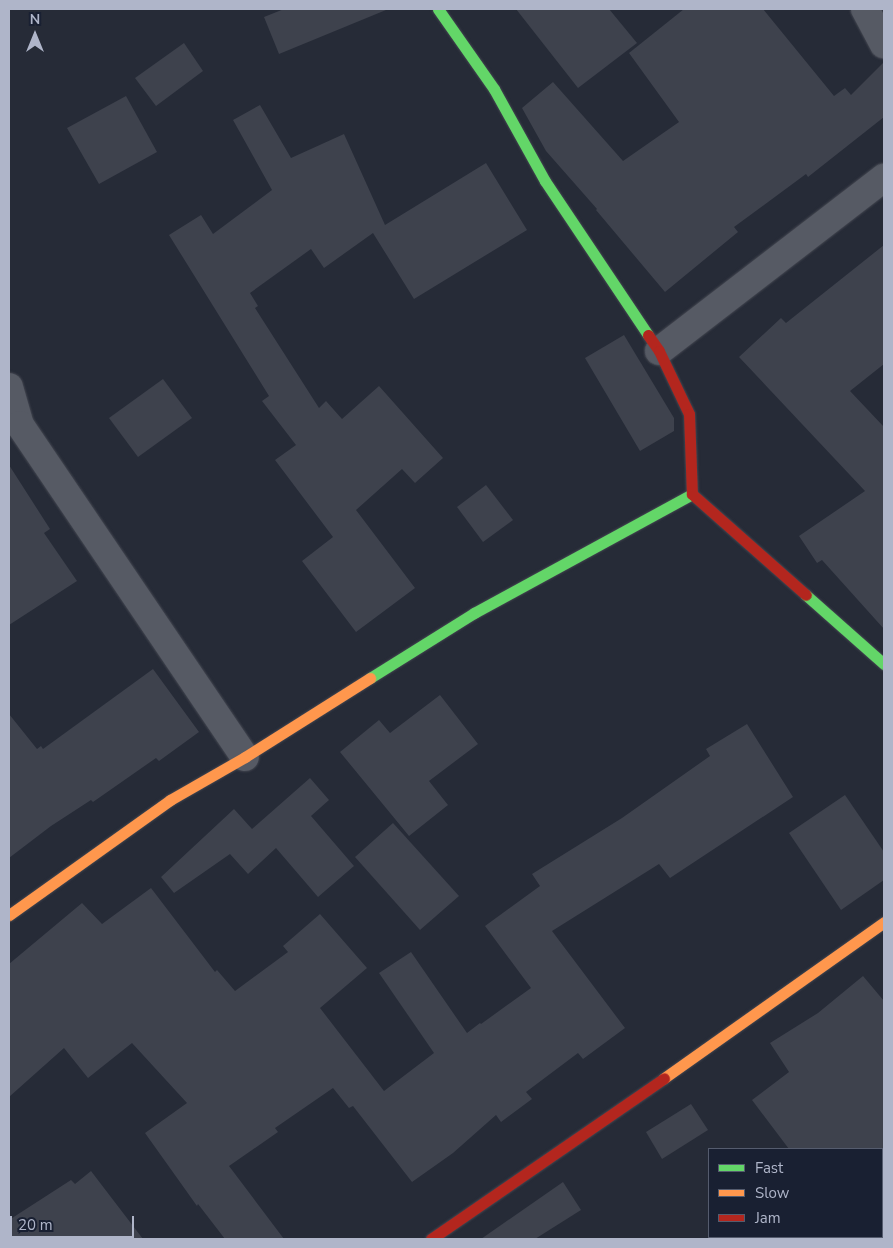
<!DOCTYPE html>
<html>
<head>
<meta charset="utf-8">
<style>
	body { margin:0 }
	#map { position:relative; width:893px; height:1248px; overflow:hidden; background:#262b37; font-family:"Nunito Sans",sans-serif }
	div>[style] { position:absolute }
	[style*='--x'] { left:calc(var(--x)*1px); top:calc(var(--y)*1px); width:calc(var(--w)*1px); rotate:calc(var(--a)*1deg) }
	.building>* { inset:0; background:#3e424d }
	.roads { filter:drop-shadow(0 0 1px #434650) drop-shadow(0 0 1px #434650) }
	.street>* { height:28px; margin:-14px; padding:0 14px; transform-origin:14px; border-radius:14px; background:#565a64 }
	.fast>* { height:11px; margin:-5.5px; padding:0 5.5px; transform-origin:5.5px; border-radius:5.5px; background:#63d668 }
	.slow>* { height:11px; margin:-5.5px; padding:0 5.5px; transform-origin:5.5px; border-radius:5.5px; background:#ff974d }
	.jam>* { height:11px; margin:-5.5px; padding:0 5.5px; transform-origin:5.5px; border-radius:5.5px; background:#b3261e }
	span { translate:-50% -50%; white-space:nowrap; text-align:center; line-height:1.15; -webkit-text-stroke:5px #192032; paint-order:stroke }
	.frame { position:absolute; inset:0; border:10px solid #afb5c9; pointer-events:none }
	.legend { position:absolute; left:708px; top:1148px; width:175px; height:90px; box-sizing:border-box; background:#192032; border:1px solid #555c6e; margin:0; padding:6px 9px; list-style:none; font-size:15px; color:#afb5c9 }
	.legend li { display:flex; align-items:center; gap:10px; height:25px }
	.legend b { width:25px; border:1px solid #555c6e }
	.north { position:absolute; left:10px; top:10px; width:50px; height:50px; -webkit-text-stroke:4px #192032; paint-order:stroke; rotate:0deg; font-size:14px; font-weight:700; line-height:20px; text-align:center; color:#afb5c9 }
	.north::after { content:''; display:block; margin:auto; width:18px; height:22px; background:#afb5c9; clip-path:polygon(50% 0,100% 100%,50% 72%,0 100%) }
	.scale { position:absolute; left:10px; top:1216px; width:124px; height:22px; box-sizing:border-box; border:2px solid #afb5c9; border-top:0; padding-left:6px; font-size:15px; line-height:18px; white-space:nowrap; color:#afb5c9; -webkit-text-stroke:4px #192032; paint-order:stroke }
</style>
</head>
<body>
<div id="map">
	<div class="building">
		<i style="clip-path:polygon(284px 9px,385px 9px,386px 10px,279px 54px,264px 17px)"></i>
		<i style="clip-path:polygon(516px 9px,609px 9px,637px 43px,578px 88px)"></i>
		<i style="clip-path:polygon(684px 9px,763px 9px,834px 96px,845px 88px,851px 95px,884px 62px,884px 117px,808px 177px,806px 174px,734px 227px,738px 232px,665px 292px,596px 210px,597px 209px,546px 151px,522px 108px,553px 82px,623px 161px,679px 122px,629px 53px)"></i>
		<i style="clip-path:polygon(184px 43px,203px 71px,156px 106px,135px 78px)"></i>
		<i style="clip-path:polygon(126px 96px,157px 152px,99px 184px,67px 128px)"></i>
		<i style="clip-path:polygon(260px 105px,291px 158px,344px 134px,385px 225px,486px 163px,527px 230px,414px 299px,373px 233px,324px 268px,311px 249px,250px 293px,258px 306px,255px 308px,319px 408px,326px 401px,342px 419px,379px 386px,443px 458px,415px 483px,402px 469px,356px 510px,415px 588px,356px 632px,302px 561px,333px 537px,275px 460px,296px 445px,262px 401px,269px 396px,169px 235px,201px 215px,213px 234px,272px 190px,233px 120px)"></i>
		<i style="clip-path:polygon(884px 245px,884px 364px,850px 391px,884px 427px,884px 629px,822px 560px,817px 563px,799px 536px,865px 491px,739px 357px,781px 318px,786px 323px)"></i>
		<i style="clip-path:polygon(624px 335px,674px 418px,674px 431px,640px 451px,585px 358px)"></i>
		<i style="clip-path:polygon(163px 379px,192px 418px,138px 457px,109px 418px)"></i>
		<i style="clip-path:polygon(9px 465px,50px 529px,44px 533px,77px 581px,9px 625px)"></i>
		<i style="clip-path:polygon(486px 485px,513px 520px,483px 542px,457px 507px)"></i>
		<i style="clip-path:polygon(153px 669px,199px 732px,159px 761px,156px 758px,93px 802px,91px 800px,51px 826px,9px 858px,9px 714px,37px 749px,41px 746px,43px 749px)"></i>
		<i style="clip-path:polygon(440px 695px,478px 744px,429px 781px,448px 805px,409px 836px,340px 752px,379px 720px,390px 733px)"></i>
		<i style="clip-path:polygon(747px 724px,793px 797px,670px 878px,659px 864px,552px 931px,625px 1028px,583px 1059px,578px 1053px,526px 1092px,532px 1099px,501px 1122px,496px 1115px,453px 1153px,412px 1182px,353px 1106px,349px 1108px,333px 1088px,275px 1128px,278px 1132px,229px 1166px,284px 1239px,225px 1239px,198px 1204px,197px 1206px,145px 1133px,187px 1103px,132px 1043px,88px 1078px,64px 1048px,9px 1097px,9px 964px,82px 903px,102px 924px,151px 888px,215px 972px,217px 970px,235px 991px,288px 952px,283px 946px,320px 914px,367px 968px,320px 1008px,384px 1091px,434px 1053px,379px 973px,411px 952px,467px 1033px,480px 1023px,481px 1024px,531px 988px,485px 926px,540px 886px,532px 874px,622px 818px,710px 756px,706px 749px)"></i>
		<i style="clip-path:polygon(310px 778px,329px 800px,311px 816px,354px 866px,318px 897px,276px 848px,248px 874px,230px 854px,174px 893px,161px 877px,234px 809px,252px 829px)"></i>
		<i style="clip-path:polygon(845px 795px,884px 852px,884px 880px,841px 910px,789px 833px)"></i>
		<i style="clip-path:polygon(393px 823px,459px 896px,420px 930px,355px 857px)"></i>
		<i style="clip-path:polygon(863px 976px,884px 1001px,884px 1149px,789px 1149px,752px 1100px,789px 1072px,770px 1043px,818px 1013px)"></i>
		<i style="clip-path:polygon(691px 1104px,708px 1130px,662px 1159px,646px 1132px)"></i>
		<i style="clip-path:polygon(91px 1171px,143px 1239px,9px 1239px,9px 1220px,71px 1180px,75px 1184px)"></i>
		<i style="clip-path:polygon(563px 1182px,581px 1210px,535px 1239px,481px 1239px)"></i>
	</div>
	<div class="roads">
		<div class="street">
			<i style="--x:865;--y:9;--w:40;--a:62"></i>
			<i style="--x:659;--y:351;--w:284;--a:-37.6"></i>
			<i style="--x:9;--y:387;--w:40;--a:74"></i>
			<i style="--x:20;--y:425;--w:401;--a:55.9"></i>
		</div>
		<div class="fast">
			<i style="--x:438;--y:9;--w:98;--a:55"></i>
			<i style="--x:494;--y:89;--w:105;--a:61"></i>
			<i style="--x:545;--y:181;--w:185;--a:56.2"></i>
			<i style="--x:806;--y:595;--w:104;--a:41.5"></i>
			<i style="--x:370;--y:678;--w:123;--a:-32"></i>
			<i style="--x:474;--y:613;--w:248;--a:-28.6"></i>
		</div>
		<div class="slow">
			<i style="--x:9;--y:915;--w:198;--a:-35.5"></i>
			<i style="--x:170;--y:800;--w:86;--a:-29.8"></i>
			<i style="--x:245;--y:757;--w:148;--a:-32.3"></i>
			<i style="--x:664;--y:1078;--w:270;--a:-35.3"></i>
		</div>
		<div class="jam">
			<i style="--x:648;--y:335;--w:19;--a:55"></i>
			<i style="--x:659;--y:351;--w:70;--a:64.5"></i>
			<i style="--x:689;--y:414;--w:80;--a:87.9"></i>
			<i style="--x:692;--y:494;--w:152;--a:41.5"></i>
			<i style="--x:431;--y:1239;--w:283;--a:-34.6"></i>
		</div>
	</div>
	<div class="frame"></div>
	<ul class="legend">
	<li><b style="height:6px;background:#63d668"></b>Fast</li>
	<li><b style="height:6px;background:#ff974d"></b>Slow</li>
	<li><b style="height:6px;background:#b3261e"></b>Jam</li>
	</ul>
	<div class="north">N</div>
	<div class="scale">20 m</div>
</div>
</body>
</html>
